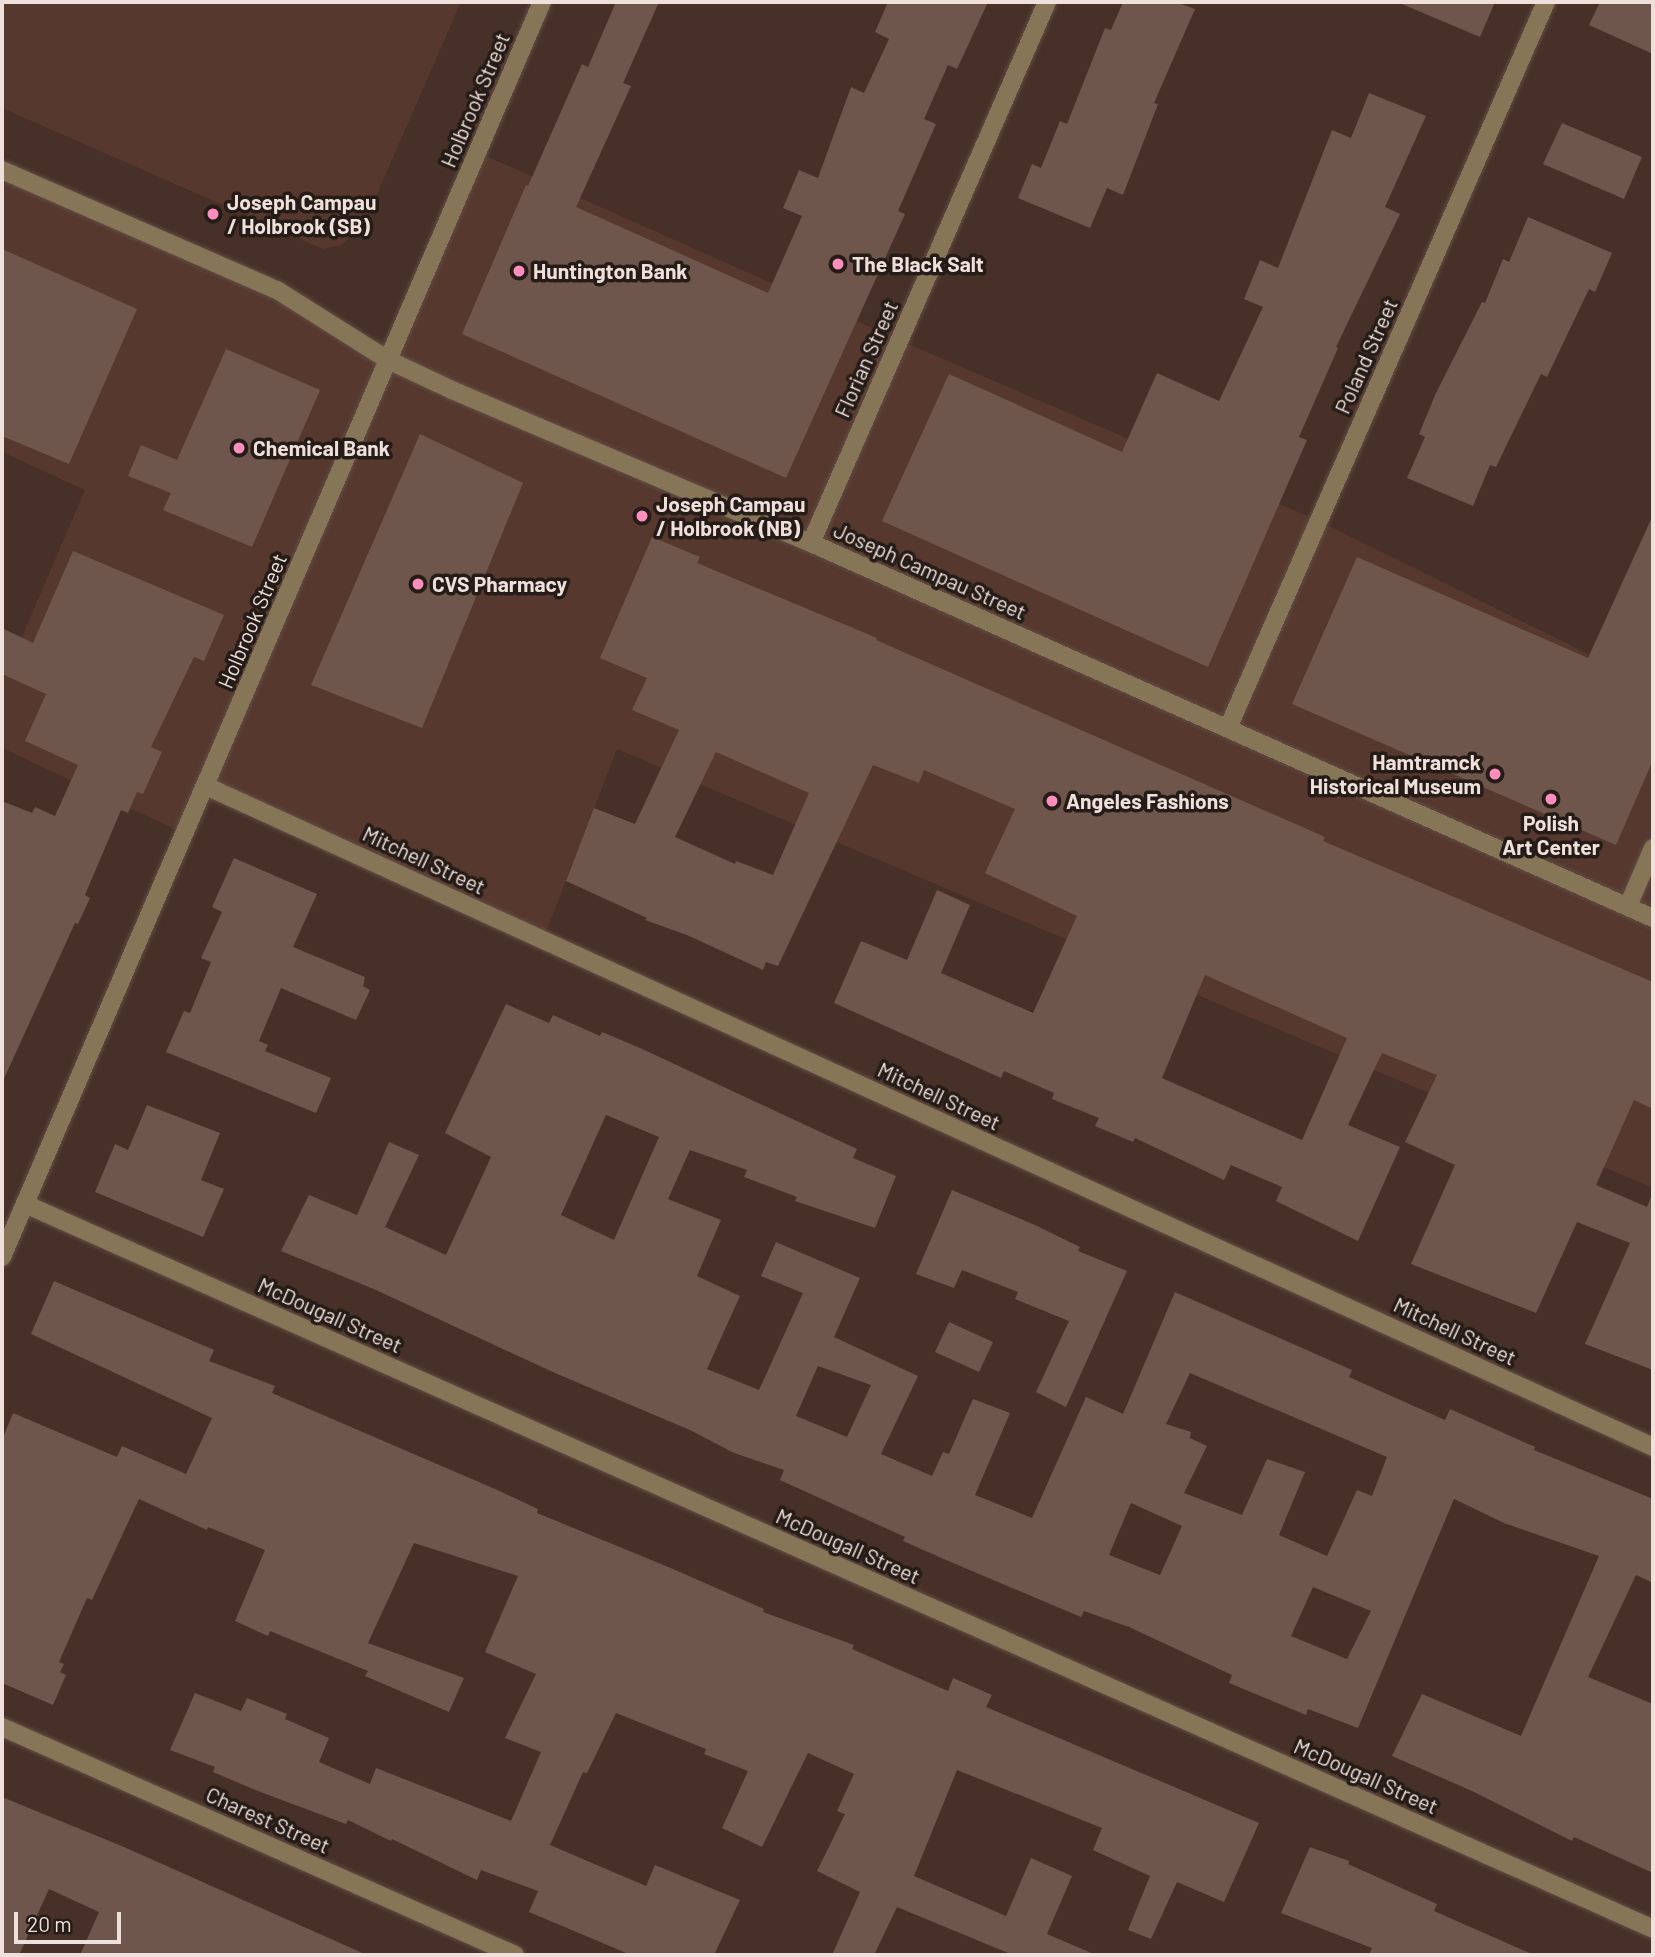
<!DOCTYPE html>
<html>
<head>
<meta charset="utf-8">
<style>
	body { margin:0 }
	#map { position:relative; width:1655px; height:1957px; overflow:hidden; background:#473027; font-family:Barlow,sans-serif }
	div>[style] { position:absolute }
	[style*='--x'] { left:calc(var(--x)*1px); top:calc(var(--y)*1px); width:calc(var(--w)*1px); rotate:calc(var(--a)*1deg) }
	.built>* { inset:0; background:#56382e }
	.building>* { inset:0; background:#6f564c }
	.roads { filter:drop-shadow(0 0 2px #624c44) drop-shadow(0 0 2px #624c44) }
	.minor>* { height:18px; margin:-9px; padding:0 9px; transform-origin:9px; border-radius:9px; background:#867557 }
	.dots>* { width:19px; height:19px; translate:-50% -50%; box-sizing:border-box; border:4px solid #251b17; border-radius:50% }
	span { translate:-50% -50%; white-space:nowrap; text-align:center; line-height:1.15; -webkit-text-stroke:7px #251b17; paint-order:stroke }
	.street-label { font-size:21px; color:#f0e0db }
	.poi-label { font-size:21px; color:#f0e0db; font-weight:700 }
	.left { translate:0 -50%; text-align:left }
	.right { translate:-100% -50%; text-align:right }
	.frame { position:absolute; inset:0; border:4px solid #f0e0db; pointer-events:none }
	.scale { position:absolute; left:14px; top:1912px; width:107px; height:32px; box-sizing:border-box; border:4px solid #f0e0db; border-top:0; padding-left:9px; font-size:21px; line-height:24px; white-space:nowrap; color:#f0e0db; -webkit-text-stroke:5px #251b17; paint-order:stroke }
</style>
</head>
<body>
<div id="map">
	<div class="built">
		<i style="clip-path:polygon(2px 2px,461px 2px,364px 224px,342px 245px,323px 249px,2px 108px)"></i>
		<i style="clip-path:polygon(477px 152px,899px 340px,1319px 521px,1653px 686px,1653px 1188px,617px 749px,543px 940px,207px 786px,185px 834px,2px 748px,2px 683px,85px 490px,2px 452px,2px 170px,277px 290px,388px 360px)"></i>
	</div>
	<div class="building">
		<i style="clip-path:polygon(616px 2px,659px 2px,623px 83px,631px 86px,576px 207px,768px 293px,802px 216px,783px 208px,799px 170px,818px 178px,851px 87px,864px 93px,889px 39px,875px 32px,888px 2px,988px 2px,957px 69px,948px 65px,924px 119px,936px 124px,898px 211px,905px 214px,786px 478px,462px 334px,526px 185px,528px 186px,582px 64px,588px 67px)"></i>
		<i style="clip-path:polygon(1123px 2px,1176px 2px,1195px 9px,1154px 103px,1158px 104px,1123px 195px,1107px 188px,1090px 228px,1018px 198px,1032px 164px,1041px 168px,1060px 121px,1067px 124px,1105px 28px,1111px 30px)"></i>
		<i style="clip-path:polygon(1397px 2px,1495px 2px,1480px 37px)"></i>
		<i style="clip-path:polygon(1600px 2px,1653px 2px,1653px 54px,1589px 25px)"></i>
		<i style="clip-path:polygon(1369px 93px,1426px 116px,1385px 207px,1400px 214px,1336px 347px,1338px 348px,1299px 437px,1307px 440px,1208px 667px,882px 521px,949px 374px,1122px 452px,1157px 373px,1219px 401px,1263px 307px,1244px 299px,1260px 260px,1278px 268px,1332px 130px,1351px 138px)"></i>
		<i style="clip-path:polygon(1562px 123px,1642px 157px,1624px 199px,1543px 164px)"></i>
		<i style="clip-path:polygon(1528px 217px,1612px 253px,1595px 292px,1589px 289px,1547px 377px,1541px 374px,1496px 467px,1490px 465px,1473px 506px,1407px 478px,1425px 437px,1419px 434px,1436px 393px,1482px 302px,1485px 303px,1503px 259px,1509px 262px)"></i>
		<i style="clip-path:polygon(2px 249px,137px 309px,69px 464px,2px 436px)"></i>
		<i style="clip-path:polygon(226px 349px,320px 390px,252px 547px,163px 510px,171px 493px,128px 476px,141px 445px,177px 460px)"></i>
		<i style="clip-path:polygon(420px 434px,523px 483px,422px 728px,311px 685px)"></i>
		<i style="clip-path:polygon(1653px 515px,1653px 760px,1616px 845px,1292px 704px,1357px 557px,1588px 658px)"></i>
		<i style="clip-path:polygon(evenodd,652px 537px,700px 557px,697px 563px,877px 638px,876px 640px,1325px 837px,1323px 841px,1653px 982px,1653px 1109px,1634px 1100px,1596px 1185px,1647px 1207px,1653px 1192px,1653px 1370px,1585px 1344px,1630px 1243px,1577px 1222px,1536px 1313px,1411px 1264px,1455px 1165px,1405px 1142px,1437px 1075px,1382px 1053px,1348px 1125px,1400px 1147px,1358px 1241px,1276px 1201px,1282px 1187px,1231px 1165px,1224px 1180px,1135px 1138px,1133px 1142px,1095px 1126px,1099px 1118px,1052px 1099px,1054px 1093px,1004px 1071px,1001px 1078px,834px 1003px,861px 941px,907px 960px,937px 890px,970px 905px,941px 973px,1033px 1013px,1077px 916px,985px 873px,1015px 809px,924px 770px,919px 783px,873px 765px,778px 966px,766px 962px,763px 970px,687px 935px,645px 920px,647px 918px,566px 881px,594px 808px,635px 824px,679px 730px,632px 710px,647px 678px,600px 658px,652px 537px,716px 752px,809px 793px,773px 875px,736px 861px,735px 864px,675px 837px,716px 752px,652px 537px,1205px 975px,1347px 1038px,1302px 1140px,1162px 1078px,1205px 975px)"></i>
		<i style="clip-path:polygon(73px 551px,224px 615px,204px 661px,194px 657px,151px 747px,162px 752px,143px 794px,137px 792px,128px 813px,121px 810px,85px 895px,90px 898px,78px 924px,75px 923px,2px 1083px,2px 801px,32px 813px,35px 807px,55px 816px,78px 765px,25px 741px,46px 694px,2px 674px,2px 628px,33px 643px)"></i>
		<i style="clip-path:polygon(234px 858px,317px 894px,293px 947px,365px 977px,363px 986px,370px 990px,356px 1020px,281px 988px,259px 1041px,268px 1045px,265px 1051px,331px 1078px,316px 1113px,166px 1052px,184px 1011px,190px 1013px,211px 962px,201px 958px,222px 912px,212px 907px)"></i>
		<i style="clip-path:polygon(evenodd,506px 1004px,549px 1023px,553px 1015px,600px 1036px,602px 1032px,640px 1048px,857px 1149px,853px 1158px,896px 1176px,875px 1228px,795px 1201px,797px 1197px,744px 1177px,747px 1170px,690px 1150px,668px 1199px,721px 1220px,697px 1276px,740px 1296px,707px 1369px,759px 1390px,803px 1293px,761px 1276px,776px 1242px,860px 1278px,834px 1337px,918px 1376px,881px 1454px,932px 1476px,943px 1452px,949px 1454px,973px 1399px,1010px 1413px,975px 1495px,1032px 1518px,1086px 1397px,1123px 1414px,1175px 1292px,1352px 1370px,1349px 1377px,1445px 1420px,1450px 1409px,1535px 1447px,1534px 1450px,1653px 1499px,1653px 1583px,1636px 1575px,1588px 1677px,1653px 1704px,1653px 1873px,1574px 1837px,1572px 1841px,1472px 1791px,1392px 1756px,1422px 1694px,1521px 1736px,1599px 1556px,1504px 1523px,1454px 1499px,1358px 1728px,1308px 1709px,1306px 1715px,1229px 1683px,1232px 1675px,1129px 1627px,1084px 1611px,1081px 1617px,946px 1560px,903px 1541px,905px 1537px,780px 1480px,784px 1470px,734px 1453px,690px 1430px,555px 1373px,376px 1290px,281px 1251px,309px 1195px,357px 1215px,389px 1142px,419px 1155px,385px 1227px,446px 1255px,491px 1157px,445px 1133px,506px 1004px,606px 1115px,659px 1137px,614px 1240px,561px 1215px,606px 1115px,506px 1004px,818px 1366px,871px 1385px,847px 1437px,796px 1416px,818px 1366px,506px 1004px,1190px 1373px,1387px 1457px,1372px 1496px,1357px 1490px,1327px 1556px,1279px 1535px,1305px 1472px,1267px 1459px,1242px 1515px,1184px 1493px,1207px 1446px,1190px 1438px,1191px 1432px,1166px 1424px,1190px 1373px,506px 1004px,1131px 1503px,1182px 1526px,1160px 1575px,1109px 1555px,1131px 1503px,506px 1004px,1313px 1587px,1371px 1611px,1347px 1659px,1291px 1636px,1313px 1587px)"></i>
		<i style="clip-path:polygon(147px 1105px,220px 1133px,201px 1180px,224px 1189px,203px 1237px,95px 1192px,115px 1144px,128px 1150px)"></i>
		<i style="clip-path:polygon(952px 1190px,1035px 1225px,1080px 1247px,1078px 1251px,1127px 1271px,1066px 1407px,1036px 1392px,1069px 1321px,1015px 1299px,1018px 1292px,962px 1270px,954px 1288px,916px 1274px)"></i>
		<i style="clip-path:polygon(54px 1281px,214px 1350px,209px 1361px,275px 1386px,272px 1393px,495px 1489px,538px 1509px,537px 1513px,673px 1569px,764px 1609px,763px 1612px,854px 1645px,852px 1649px,948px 1691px,953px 1678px,992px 1695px,986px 1707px,1259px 1823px,1224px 1902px,1177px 1882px,1151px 1939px,1128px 1930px,1150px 1876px,1093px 1850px,1102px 1828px,957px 1770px,914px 1876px,1006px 1916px,1031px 1858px,1072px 1876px,1047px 1934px,1096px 1955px,1013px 1955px,897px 1907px,874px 1955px,832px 1955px,860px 1892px,817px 1871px,845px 1814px,837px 1811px,854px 1774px,808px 1753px,762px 1847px,722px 1828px,748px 1771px,704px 1754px,706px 1749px,616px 1713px,587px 1773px,583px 1772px,550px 1845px,646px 1886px,655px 1865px,740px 1900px,714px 1955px,631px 1955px,529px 1912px,538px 1891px,481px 1870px,477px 1880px,392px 1839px,391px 1841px,348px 1820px,346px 1824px,253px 1789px,213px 1772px,215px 1767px,170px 1750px,195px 1693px,241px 1711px,247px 1698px,287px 1714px,285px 1719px,329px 1738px,319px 1762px,370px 1784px,376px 1768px,511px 1821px,541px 1752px,505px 1738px,536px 1674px,485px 1652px,518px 1576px,414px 1543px,368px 1643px,464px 1678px,449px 1712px,365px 1676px,368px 1671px,270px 1631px,268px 1636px,235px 1621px,265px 1550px,208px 1527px,207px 1530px,139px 1499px,92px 1600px,87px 1598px,59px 1662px,64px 1664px,60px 1672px,66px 1675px,53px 1705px,2px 1683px,2px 1440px,13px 1413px,117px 1457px,122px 1446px,186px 1474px,212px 1418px,31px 1334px)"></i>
		<i style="clip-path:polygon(949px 1322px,993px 1342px,979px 1372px,935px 1352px)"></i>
		<i style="clip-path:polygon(2px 1797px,124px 1847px,367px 1955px,80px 1955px,99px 1912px,49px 1889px,19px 1955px,2px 1955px)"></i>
		<i style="clip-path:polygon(1310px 1847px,1349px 1861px,1348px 1864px,1437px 1904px,1434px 1911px,1534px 1955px,1369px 1955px,1372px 1948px,1281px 1913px)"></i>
	</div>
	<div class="roads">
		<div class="minor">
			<i style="--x:2;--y:170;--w:300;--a:23.6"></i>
			<i style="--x:277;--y:290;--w:131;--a:32.2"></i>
			<i style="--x:388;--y:360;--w:71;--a:25.1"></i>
			<i style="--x:452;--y:390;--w:390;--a:23.1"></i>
			<i style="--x:811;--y:543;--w:922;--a:24.01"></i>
			<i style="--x:811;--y:543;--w:590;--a:-66.43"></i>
			<i style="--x:1228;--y:728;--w:793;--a:-66.35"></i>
			<i style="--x:206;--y:786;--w:1591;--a:24.55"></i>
			<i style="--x:1628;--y:906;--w:63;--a:-66.7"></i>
			<i style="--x:25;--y:1204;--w:1782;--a:24"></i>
			<i style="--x:2;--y:1257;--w:1366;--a:-66.72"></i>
			<i style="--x:2;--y:1727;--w:561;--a:23.96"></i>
		</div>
	</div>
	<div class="dots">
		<i style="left:213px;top:214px;background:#fe8ebc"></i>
		<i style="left:838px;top:264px;background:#fe8ebc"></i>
		<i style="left:519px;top:271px;background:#fe8ebc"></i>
		<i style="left:239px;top:448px;background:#fe8ebc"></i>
		<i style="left:642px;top:516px;background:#fe8ebc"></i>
		<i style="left:418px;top:584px;background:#fe8ebc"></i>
		<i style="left:1495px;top:774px;background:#fe8ebc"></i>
		<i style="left:1551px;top:799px;background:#fe8ebc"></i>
		<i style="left:1052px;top:801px;background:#fe8ebc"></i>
	</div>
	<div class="street-label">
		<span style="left:475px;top:100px;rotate:-67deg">Holbrook Street</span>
		<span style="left:1366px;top:356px;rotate:-66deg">Poland Street</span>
		<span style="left:866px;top:359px;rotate:-66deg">Florian Street</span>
		<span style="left:930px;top:571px;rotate:24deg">Joseph Campau Street</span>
		<span style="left:252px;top:621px;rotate:-67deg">Holbrook Street</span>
		<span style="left:424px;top:860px;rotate:25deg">Mitchell Street</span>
		<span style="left:939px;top:1096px;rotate:25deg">Mitchell Street</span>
		<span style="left:330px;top:1315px;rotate:24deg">McDougall Street</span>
		<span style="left:1455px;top:1331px;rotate:25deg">Mitchell Street</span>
		<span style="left:848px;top:1546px;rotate:24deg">McDougall Street</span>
		<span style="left:1366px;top:1776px;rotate:24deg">McDougall Street</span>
		<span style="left:268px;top:1820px;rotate:24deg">Charest Street</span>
	</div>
	<div class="poi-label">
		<span class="left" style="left:227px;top:214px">Joseph Campau<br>/ Holbrook (SB)</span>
		<span class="left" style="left:852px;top:264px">The Black Salt</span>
		<span class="left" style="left:533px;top:271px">Huntington Bank</span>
		<span class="left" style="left:253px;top:448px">Chemical Bank</span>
		<span class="left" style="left:656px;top:516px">Joseph Campau<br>/ Holbrook (NB)</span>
		<span class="left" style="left:432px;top:584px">CVS Pharmacy</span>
		<span class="right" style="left:1481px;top:774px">Hamtramck<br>Historical Museum</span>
		<span class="left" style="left:1066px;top:801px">Angeles Fashions</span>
		<span style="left:1551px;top:835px">Polish<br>Art Center</span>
	</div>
	<div class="frame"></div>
	<div class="scale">20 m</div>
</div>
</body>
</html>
